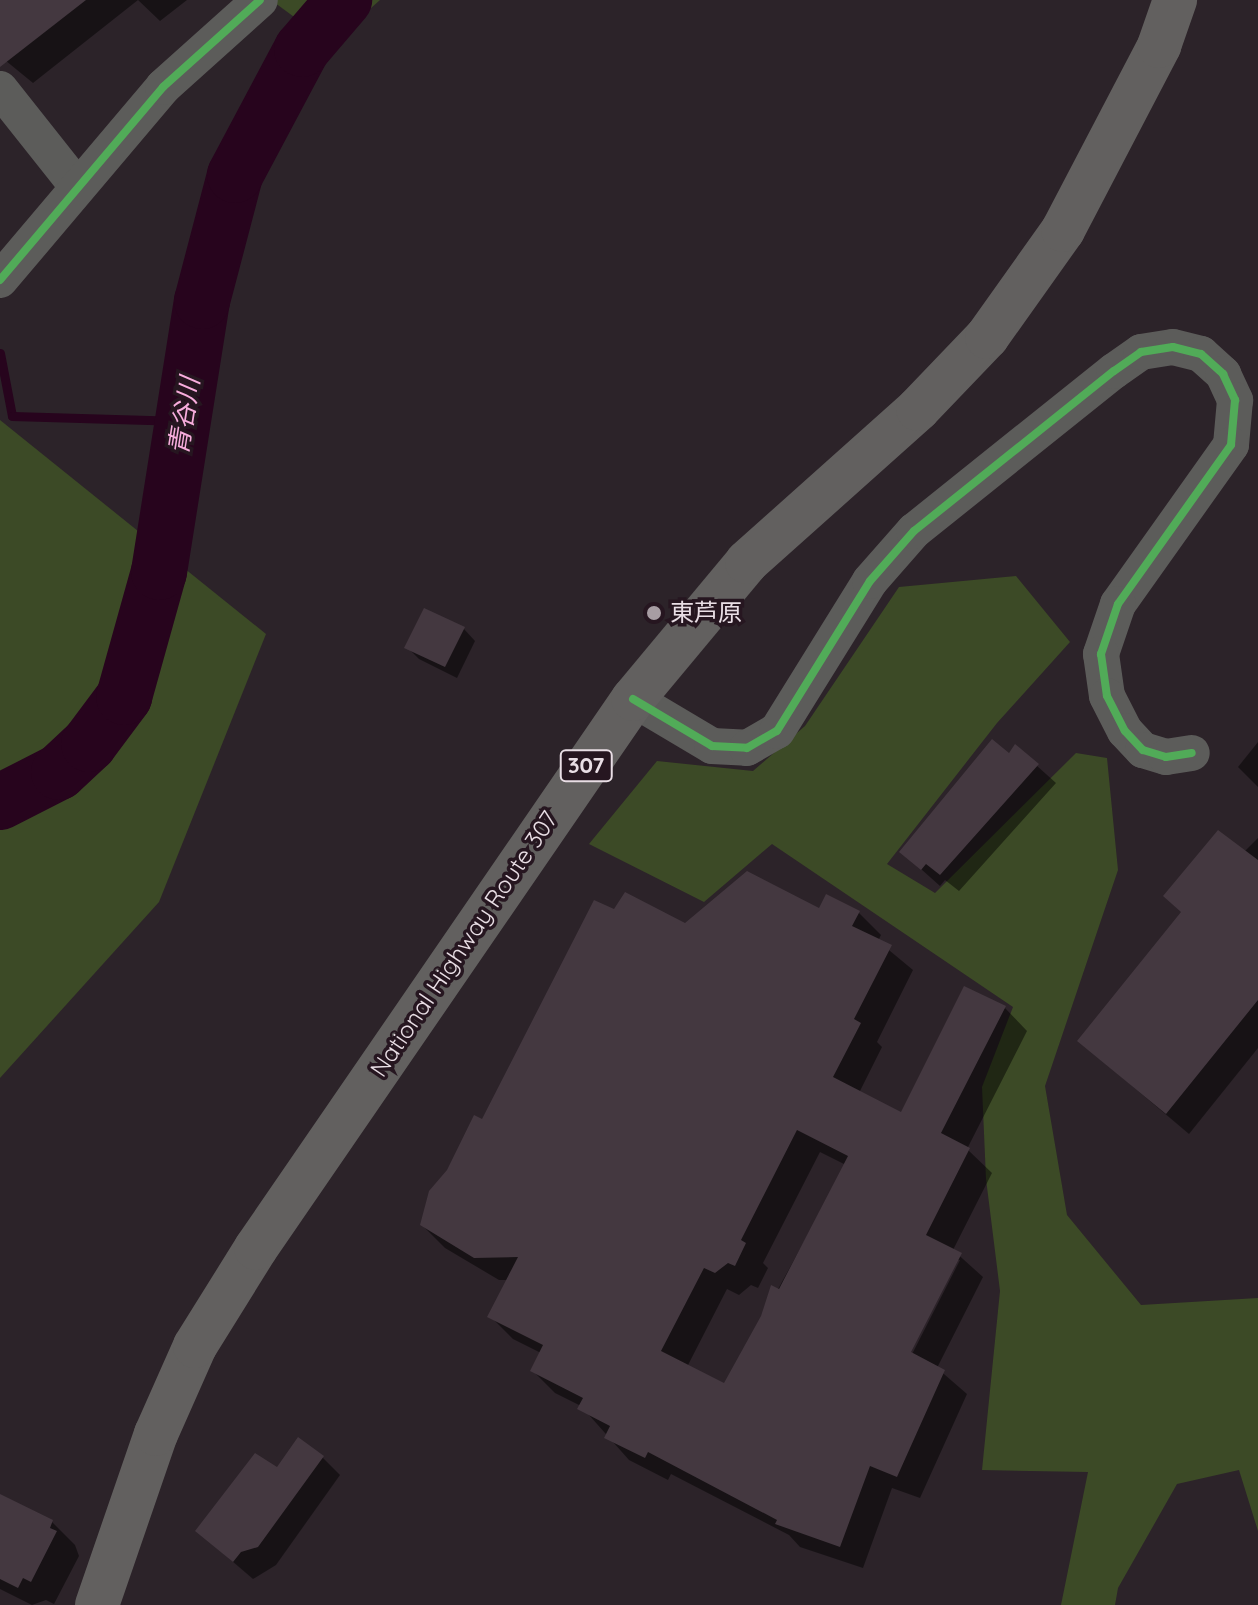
<!DOCTYPE html>
<html>
<head>
<meta charset="utf-8">
<style>
	body { margin:0 }
	#map { position:relative; width:1258px; height:1605px; overflow:hidden; background:#2c2329; font-family:Quicksand,"Noto Sans JP",sans-serif }
	div>[style] { position:absolute }
	[style*='--x'] { left:calc(var(--x)*1px); top:calc(var(--y)*1px); width:calc(var(--w)*1px); rotate:calc(var(--a)*1deg) }
	.green>* { inset:0; background:#3c4a26 }
	.shadow>* { inset:0; background:#0007 }
	.stream>* { height:9px; margin:-4.5px; padding:0 4.5px; transform-origin:4.5px; border-radius:4.5px; background:#27041d }
	.river>* { height:56px; margin:-28px; padding:0 28px; transform-origin:28px; border-radius:28px; background:#27041d }
	.building>* { inset:0; background:#443840 }
	.minor>* { height:36px; margin:-18px; padding:0 18px; transform-origin:18px; border-radius:18px; background:#5c5c5a }
	.trunk>* { height:44px; margin:-22px; padding:0 22px; transform-origin:22px; border-radius:22px; background:#62605f }
	.cycleway>* { height:8px; margin:-4px; padding:0 4px; transform-origin:4px; border-radius:4px; background:#51ab58 }
	.dots>* { width:22px; height:22px; translate:-50% -50%; box-sizing:border-box; border:4px solid #261620; border-radius:50% }
	span { translate:-50% -50%; white-space:nowrap; text-align:center; line-height:1.15; -webkit-text-stroke:7px #261620; paint-order:stroke }
	.shield-label span { padding:2px 6px; background:#261620; border:2px solid; border-radius:6px; -webkit-text-stroke-width:0 }
	.shield-label { font-size:22px; color:#e9dee5; font-weight:700 }
	.poi-label { font-size:24px; color:#e9dee5 }
	.left { translate:0 -50%; text-align:left }
	.street-label { font-size:24px; color:#e9dee5 }
	.water-label { font-size:26px; color:#f8addd; font-style:italic }
</style>
</head>
<body>
<div id="map">
	<div class="green">
		<i style="clip-path:polygon(271px 0,380px 0,331px 44px)"></i>
		<i style="clip-path:polygon(0 420px,266px 634px,159px 902px,0 1078px)"></i>
		<i style="clip-path:polygon(1016px 576px,1070px 642px,997px 723px,887px 864px,935px 893px,1076px 753px,1107px 758px,1118px 870px,1045px 1086px,1067px 1215px,1141px 1305px,1258px 1298px,1258px 1531px,1239px 1470px,1177px 1484px,1118px 1588px,1115px 1605px,1061px 1605px,1088px 1472px,982px 1470px,1000px 1291px,986px 1179px,982px 1087px,1013px 1007px,772px 844px,704px 902px,589px 844px,657px 761px,753px 771px,805px 726px,899px 587px)"></i>
	</div>
	<div class="shadow">
		<i style="clip-path:polygon(0 0,187px 0,160px 21px,138px 0,33px 83px,0 56px)"></i>
		<i style="clip-path:polygon(464px 629px,475px 641px,457px 678px,419px 659px,407px 647px)"></i>
		<i style="clip-path:polygon(1258px 742px,1258px 787px,1238px 767px)"></i>
		<i style="clip-path:polygon(1016px 747px,1056px 783px,959px 891px,945px 880px,940px 886px,902px 852px)"></i>
		<i style="clip-path:polygon(1258px 838px,1258px 1048px,1189px 1134px,1079px 1041px,1183px 913px)"></i>
		<i style="clip-path:polygon(evenodd,819px 911px,858px 912px,881px 935px,878px 941px,913px 970px,877px 1042px,882px 1047px,859px 1093px,901px 1114px,1005px 1008px,1027px 1031px,967px 1149px,992px 1173px,953px 1250px,983px 1277px,937px 1368px,967px 1394px,920px 1498px,892px 1488px,863px 1568px,800px 1547px,789px 1535px,671px 1474px,668px 1480px,629px 1460px,581px 1406px,555px 1393px,532px 1370px,541px 1353px,513px 1339px,490px 1316px,508px 1280px,499px 1280px,445px 1248px,422px 1225px,615px 912px,685px 926px,819px 911px,820px 1152px,846px 1165px,725px 1386px,687px 1367px,727px 1289px,739px 1295px,751px 1285px,758px 1288px,768px 1268px,763px 1263px,820px 1152px,819px 911px,956px 1260px,960px 1260px,908px 1362px,904px 1360px,956px 1260px)"></i>
		<i style="clip-path:polygon(323px 1458px,340px 1475px,276px 1565px,253px 1579px,197px 1531px,278px 1469px)"></i>
		<i style="clip-path:polygon(0 1497px,52px 1522px,75px 1545px,79px 1556px,54px 1604px,46px 1600px,32px 1605px,0 1589px)"></i>
	</div>
	<div class="stream">
		<i style="--x:0;--y:353;--w:64;--a:79.2"></i>
		<i style="--x:12;--y:416;--w:171;--a:1.7"></i>
	</div>
	<div class="river">
		<i style="--x:0;--y:802;--w:66;--a:-27"></i>
		<i style="--x:59;--y:772;--w:41;--a:-43"></i>
		<i style="--x:89;--y:744;--w:59;--a:-53.3"></i>
		<i style="--x:124;--y:697;--w:130;--a:-74.4"></i>
		<i style="--x:159;--y:572;--w:274;--a:-81"></i>
		<i style="--x:202;--y:301;--w:130;--a:-75.3"></i>
		<i style="--x:235;--y:175;--w:143;--a:-62"></i>
		<i style="--x:302;--y:49;--w:65;--a:-49.4"></i>
	</div>
	<div class="building">
		<i style="clip-path:polygon(0 0,86px 0,0 67px)"></i>
		<i style="clip-path:polygon(424px 608px,465px 627px,445px 667px,404px 648px)"></i>
		<i style="clip-path:polygon(992px 739px,1009px 753px,1015px 744px,1039px 764px,940px 875px,926px 864px,921px 870px,899px 852px)"></i>
		<i style="clip-path:polygon(1218px 830px,1258px 860px,1258px 1000px,1166px 1114px,1077px 1041px,1181px 912px,1163px 896px)"></i>
		<i style="clip-path:polygon(evenodd,747px 871px,819px 908px,826px 894px,860px 911px,852px 926px,892px 945px,854px 1019px,861px 1023px,833px 1077px,901px 1112px,964px 986px,1006px 1006px,941px 1133px,970px 1148px,926px 1235px,962px 1253px,911px 1352px,945px 1370px,897px 1477px,870px 1466px,840px 1547px,775px 1524px,777px 1520px,648px 1452px,645px 1458px,604px 1438px,610px 1426px,577px 1409px,583px 1398px,530px 1371px,543px 1345px,487px 1317px,518px 1257px,474px 1258px,420px 1225px,429px 1191px,447px 1170px,474px 1115px,482px 1119px,594px 900px,614px 909px,625px 892px,685px 923px,747px 871px,797px 1130px,848px 1156px,779px 1289px,771px 1285px,761px 1316px,724px 1383px,661px 1351px,704px 1268px,715px 1273px,728px 1263px,735px 1266px,746px 1243px,741px 1240px,797px 1130px)"></i>
		<i style="clip-path:polygon(298px 1437px,324px 1456px,258px 1547px,241px 1552px,233px 1562px,195px 1531px,255px 1453px,277px 1467px)"></i>
		<i style="clip-path:polygon(0 1494px,53px 1520px,50px 1528px,57px 1531px,31px 1582px,23px 1578px,18px 1588px,0 1579px)"></i>
	</div>
	<div class="minor">
		<i style="--x:0;--y:89;--w:124;--a:51.6"></i>
		<i style="--x:0;--y:280;--w:253;--a:-49.8"></i>
		<i style="--x:163;--y:87;--w:130;--a:-41.9"></i>
		<i style="--x:633;--y:699;--w:92;--a:30.7"></i>
		<i style="--x:712;--y:746;--w:35;--a:3"></i>
		<i style="--x:747;--y:748;--w:34;--a:-30"></i>
		<i style="--x:777;--y:731;--w:176;--a:-58.2"></i>
		<i style="--x:870;--y:581;--w:67;--a:-48.7"></i>
		<i style="--x:914;--y:531;--w:256;--a:-38.7"></i>
		<i style="--x:1114;--y:371;--w:33;--a:-35"></i>
		<i style="--x:1141;--y:352;--w:32;--a:-9"></i>
		<i style="--x:1173;--y:347;--w:29;--a:14"></i>
		<i style="--x:1201;--y:354;--w:30;--a:42"></i>
		<i style="--x:1223;--y:374;--w:29;--a:65"></i>
		<i style="--x:1235;--y:400;--w:45;--a:95.1"></i>
		<i style="--x:1231;--y:445;--w:195;--a:125.4"></i>
		<i style="--x:1118;--y:604;--w:53;--a:108.8"></i>
		<i style="--x:1101;--y:654;--w:42;--a:81.9"></i>
		<i style="--x:1107;--y:696;--w:39;--a:63"></i>
		<i style="--x:1125;--y:731;--w:26;--a:47"></i>
		<i style="--x:1143;--y:750;--w:24;--a:17"></i>
		<i style="--x:1166;--y:757;--w:26;--a:-9"></i>
	</div>
	<div class="trunk">
		<i style="--x:97;--y:1605;--w:181;--a:-71"></i>
		<i style="--x:156;--y:1434;--w:96;--a:-66.1"></i>
		<i style="--x:195;--y:1346;--w:115;--a:-58.1"></i>
		<i style="--x:256;--y:1248;--w:666;--a:-55.52"></i>
		<i style="--x:633;--y:699;--w:178;--a:-50.2"></i>
		<i style="--x:747;--y:562;--w:229;--a:-41.8"></i>
		<i style="--x:918;--y:409;--w:100;--a:-46.2"></i>
		<i style="--x:987;--y:337;--w:131;--a:-54.6"></i>
		<i style="--x:1063;--y:230;--w:208;--a:-62.4"></i>
		<i style="--x:1159;--y:46;--w:49;--a:-70.8"></i>
	</div>
	<div class="cycleway">
		<i style="--x:0;--y:280;--w:253;--a:-49.8"></i>
		<i style="--x:163;--y:87;--w:130;--a:-41.9"></i>
		<i style="--x:633;--y:699;--w:92;--a:30.7"></i>
		<i style="--x:712;--y:746;--w:35;--a:3"></i>
		<i style="--x:747;--y:748;--w:34;--a:-30"></i>
		<i style="--x:777;--y:731;--w:176;--a:-58.2"></i>
		<i style="--x:870;--y:581;--w:67;--a:-48.7"></i>
		<i style="--x:914;--y:531;--w:256;--a:-38.7"></i>
		<i style="--x:1114;--y:371;--w:33;--a:-35"></i>
		<i style="--x:1141;--y:352;--w:32;--a:-9"></i>
		<i style="--x:1173;--y:347;--w:29;--a:14"></i>
		<i style="--x:1201;--y:354;--w:30;--a:42"></i>
		<i style="--x:1223;--y:374;--w:29;--a:65"></i>
		<i style="--x:1235;--y:400;--w:45;--a:95.1"></i>
		<i style="--x:1231;--y:445;--w:195;--a:125.4"></i>
		<i style="--x:1118;--y:604;--w:53;--a:108.8"></i>
		<i style="--x:1101;--y:654;--w:42;--a:81.9"></i>
		<i style="--x:1107;--y:696;--w:39;--a:63"></i>
		<i style="--x:1125;--y:731;--w:26;--a:47"></i>
		<i style="--x:1143;--y:750;--w:24;--a:17"></i>
		<i style="--x:1166;--y:757;--w:26;--a:-9"></i>
	</div>
	<div class="dots">
		<i style="left:654px;top:613px;background:#a79da3"></i>
	</div>
	<div class="shield-label">
		<span style="left:586px;top:766px">307</span>
	</div>
	<div class="poi-label">
		<span class="left" style="left:670px;top:613px">東芦原</span>
	</div>
	<div class="street-label">
		<span style="left:464px;top:944px;rotate:-56deg">National Highway Route 307</span>
	</div>
	<div class="water-label">
		<span style="left:184px;top:416px;rotate:-81deg">青谷川</span>
	</div>
</div>
</body>
</html>
